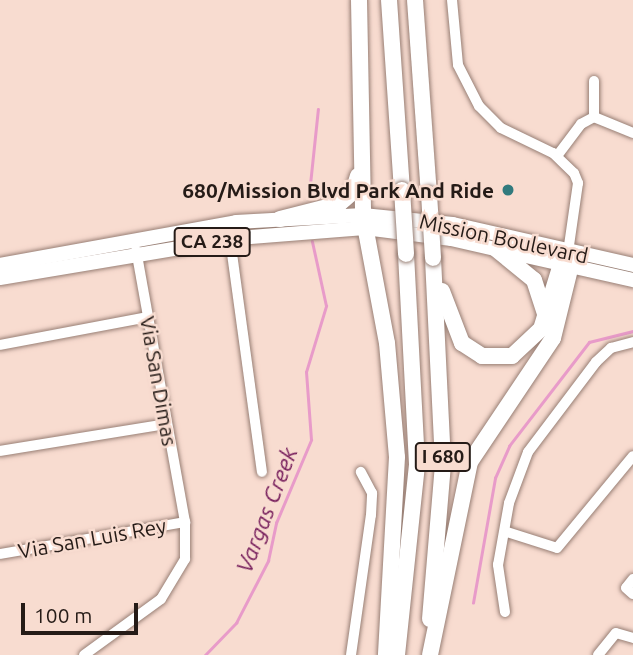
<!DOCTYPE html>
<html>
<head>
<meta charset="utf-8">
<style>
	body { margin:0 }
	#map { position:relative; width:633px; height:655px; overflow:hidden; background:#f8dcd0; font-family:Ubuntu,sans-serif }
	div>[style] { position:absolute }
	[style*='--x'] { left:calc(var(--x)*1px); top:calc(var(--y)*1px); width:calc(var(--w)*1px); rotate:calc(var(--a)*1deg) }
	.stream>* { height:2.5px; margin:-1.25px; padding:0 1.25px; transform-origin:1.25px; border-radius:1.25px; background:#e89bc9 }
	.roads { filter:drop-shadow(0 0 2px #987f75) drop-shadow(0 0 2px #987f75) }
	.minor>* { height:10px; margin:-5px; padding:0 5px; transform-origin:5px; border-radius:5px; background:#fff }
	.major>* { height:14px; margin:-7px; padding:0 7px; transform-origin:7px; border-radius:7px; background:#fff }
	.highway>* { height:16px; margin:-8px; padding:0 8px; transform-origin:8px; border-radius:8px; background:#fff }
	.bridges { filter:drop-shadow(0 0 2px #987f75) drop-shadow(0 0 2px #987f75) }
	.highway-bridge>* { height:16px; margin:-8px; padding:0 8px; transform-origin:8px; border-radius:8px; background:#fff }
	.dots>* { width:19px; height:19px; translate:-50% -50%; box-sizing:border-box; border:4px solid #f8dcd0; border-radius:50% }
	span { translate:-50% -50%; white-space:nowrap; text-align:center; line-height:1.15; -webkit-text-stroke:5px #f8dcd0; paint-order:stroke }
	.shield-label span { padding:2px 5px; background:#f8dcd0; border:2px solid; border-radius:5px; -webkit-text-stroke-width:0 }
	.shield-label { font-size:19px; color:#251b17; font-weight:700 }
	.poi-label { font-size:21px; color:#251b17; font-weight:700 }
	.right { translate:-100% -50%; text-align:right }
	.street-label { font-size:21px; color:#251b17 }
	.water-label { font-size:23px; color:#78205d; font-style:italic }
	.scale { position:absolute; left:21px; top:603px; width:117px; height:32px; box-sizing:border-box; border:4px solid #251b17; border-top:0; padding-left:9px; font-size:21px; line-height:24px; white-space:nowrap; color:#251b17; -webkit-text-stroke:5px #f8dcd0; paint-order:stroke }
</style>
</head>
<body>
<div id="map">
	<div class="stream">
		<i style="--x:309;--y:194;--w:85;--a:-84"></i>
		<i style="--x:473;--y:603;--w:127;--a:-80"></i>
		<i style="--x:495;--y:478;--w:35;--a:-66"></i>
		<i style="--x:509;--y:446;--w:131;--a:-52.4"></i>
		<i style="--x:589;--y:342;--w:45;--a:-14"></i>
		<i style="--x:205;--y:655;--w:45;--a:-45.9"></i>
		<i style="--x:236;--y:623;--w:70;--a:-62.7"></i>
		<i style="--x:268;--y:561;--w:39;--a:-78"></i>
		<i style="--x:276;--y:523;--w:90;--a:-67.1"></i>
		<i style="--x:311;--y:440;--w:68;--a:-94.2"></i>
		<i style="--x:306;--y:372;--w:69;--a:-73.1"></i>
		<i style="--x:326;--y:306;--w:66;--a:-102.3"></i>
	</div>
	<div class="roads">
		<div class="minor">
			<i style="--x:452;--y:0;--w:65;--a:84.7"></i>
			<i style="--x:458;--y:65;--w:46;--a:62.9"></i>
			<i style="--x:479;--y:106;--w:31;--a:45"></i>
			<i style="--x:501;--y:128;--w:58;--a:25.7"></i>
			<i style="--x:553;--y:153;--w:29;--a:44"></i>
			<i style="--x:574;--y:173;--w:11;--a:68"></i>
			<i style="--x:578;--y:183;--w:70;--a:98.2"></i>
			<i style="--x:594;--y:117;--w:36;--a:-90"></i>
			<i style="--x:557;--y:156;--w:40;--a:-53"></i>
			<i style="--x:581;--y:124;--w:15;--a:-28"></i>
			<i style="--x:594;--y:117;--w:42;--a:22.3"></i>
			<i style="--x:230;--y:239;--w:235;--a:82.2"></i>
			<i style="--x:0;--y:345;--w:151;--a:-10.7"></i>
			<i style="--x:0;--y:451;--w:169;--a:-9.2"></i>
			<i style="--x:507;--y:532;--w:52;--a:17.7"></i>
			<i style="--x:557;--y:548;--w:119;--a:-50.4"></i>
			<i style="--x:0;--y:554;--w:188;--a:-9.8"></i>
			<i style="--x:633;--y:579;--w:11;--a:128"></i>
			<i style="--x:626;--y:588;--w:9;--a:41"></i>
			<i style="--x:505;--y:612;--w:48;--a:-98.5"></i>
			<i style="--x:498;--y:565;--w:63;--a:-79.9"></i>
			<i style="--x:509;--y:503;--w:54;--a:-69.6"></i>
			<i style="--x:528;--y:452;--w:113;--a:-52.9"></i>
			<i style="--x:596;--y:362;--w:21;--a:-43"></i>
			<i style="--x:611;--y:348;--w:23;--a:-15"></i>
			<i style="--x:84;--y:655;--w:95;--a:-36"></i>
			<i style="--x:161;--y:599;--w:47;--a:-59"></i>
			<i style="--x:185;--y:559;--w:37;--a:-90"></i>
			<i style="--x:185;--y:522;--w:276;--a:-100.2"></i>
			<i style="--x:351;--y:655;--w:141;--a:-81.9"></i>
			<i style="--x:371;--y:515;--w:22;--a:-87"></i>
			<i style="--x:372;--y:493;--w:24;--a:-118"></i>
			<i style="--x:598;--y:655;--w:28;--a:-51"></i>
			<i style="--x:616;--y:633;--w:18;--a:16"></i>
		</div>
		<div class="major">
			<i style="--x:0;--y:265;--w:240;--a:-10.3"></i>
			<i style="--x:236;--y:222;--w:127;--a:-3.2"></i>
			<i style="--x:363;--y:215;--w:90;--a:5.7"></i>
			<i style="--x:453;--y:224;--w:185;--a:12.8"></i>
			<i style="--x:0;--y:278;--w:241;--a:-9.5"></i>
			<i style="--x:238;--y:238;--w:127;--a:-4.5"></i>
			<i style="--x:365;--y:228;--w:87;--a:7.3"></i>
			<i style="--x:451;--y:239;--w:187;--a:12.7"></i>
		</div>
		<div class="highway">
			<i style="--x:359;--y:0;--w:215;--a:88.9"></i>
			<i style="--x:363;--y:215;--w:130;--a:79.4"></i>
			<i style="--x:387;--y:343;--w:114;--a:85"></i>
			<i style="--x:397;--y:457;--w:198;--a:93.2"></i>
			<i style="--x:389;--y:0;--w:190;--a:86.1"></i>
			<i style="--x:415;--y:0;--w:195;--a:85.9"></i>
			<i style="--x:280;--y:219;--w:61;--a:-14.3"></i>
			<i style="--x:339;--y:204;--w:18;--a:-41"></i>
			<i style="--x:353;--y:192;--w:17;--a:-73"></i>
			<i style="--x:496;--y:249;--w:49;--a:39.2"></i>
			<i style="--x:534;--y:280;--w:38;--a:72"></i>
			<i style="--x:442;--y:291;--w:56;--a:69"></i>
			<i style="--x:462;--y:343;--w:24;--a:33"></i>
			<i style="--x:482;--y:356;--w:30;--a:0"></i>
			<i style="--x:512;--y:356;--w:40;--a:-43"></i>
			<i style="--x:541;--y:329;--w:68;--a:-72.9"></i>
			<i style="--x:430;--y:619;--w:157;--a:-85.2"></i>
			<i style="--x:443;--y:463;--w:205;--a:-92.8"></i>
			<i style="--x:397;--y:655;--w:192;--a:-84"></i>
			<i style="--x:417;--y:464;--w:210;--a:-93"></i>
			<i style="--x:430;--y:655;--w:197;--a:-78.3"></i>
			<i style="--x:470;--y:462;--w:149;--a:-56.2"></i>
			<i style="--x:553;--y:338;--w:75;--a:-76.1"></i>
		</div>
	</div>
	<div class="bridges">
		<div class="highway-bridge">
			<i style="--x:402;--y:190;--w:64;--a:86.4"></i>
			<i style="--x:429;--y:194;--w:64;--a:86.4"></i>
		</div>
	</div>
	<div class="dots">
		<i style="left:508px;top:190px;background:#317a7d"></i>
	</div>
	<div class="shield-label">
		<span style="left:212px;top:242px">CA 238</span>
		<span style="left:443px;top:457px">I 680</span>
	</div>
	<div class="poi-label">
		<span class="right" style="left:494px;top:190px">680/Mission Blvd Park And Ride</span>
	</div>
	<div class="street-label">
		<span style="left:504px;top:238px;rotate:12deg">Mission Boulevard</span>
		<span style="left:159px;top:381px;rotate:80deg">Via San Dimas</span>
		<span style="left:92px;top:538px;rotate:-10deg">Via San Luis Rey</span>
	</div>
	<div class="water-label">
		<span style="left:267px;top:510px;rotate:-69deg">Vargas Creek</span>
	</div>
	<div class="scale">100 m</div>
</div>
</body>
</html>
